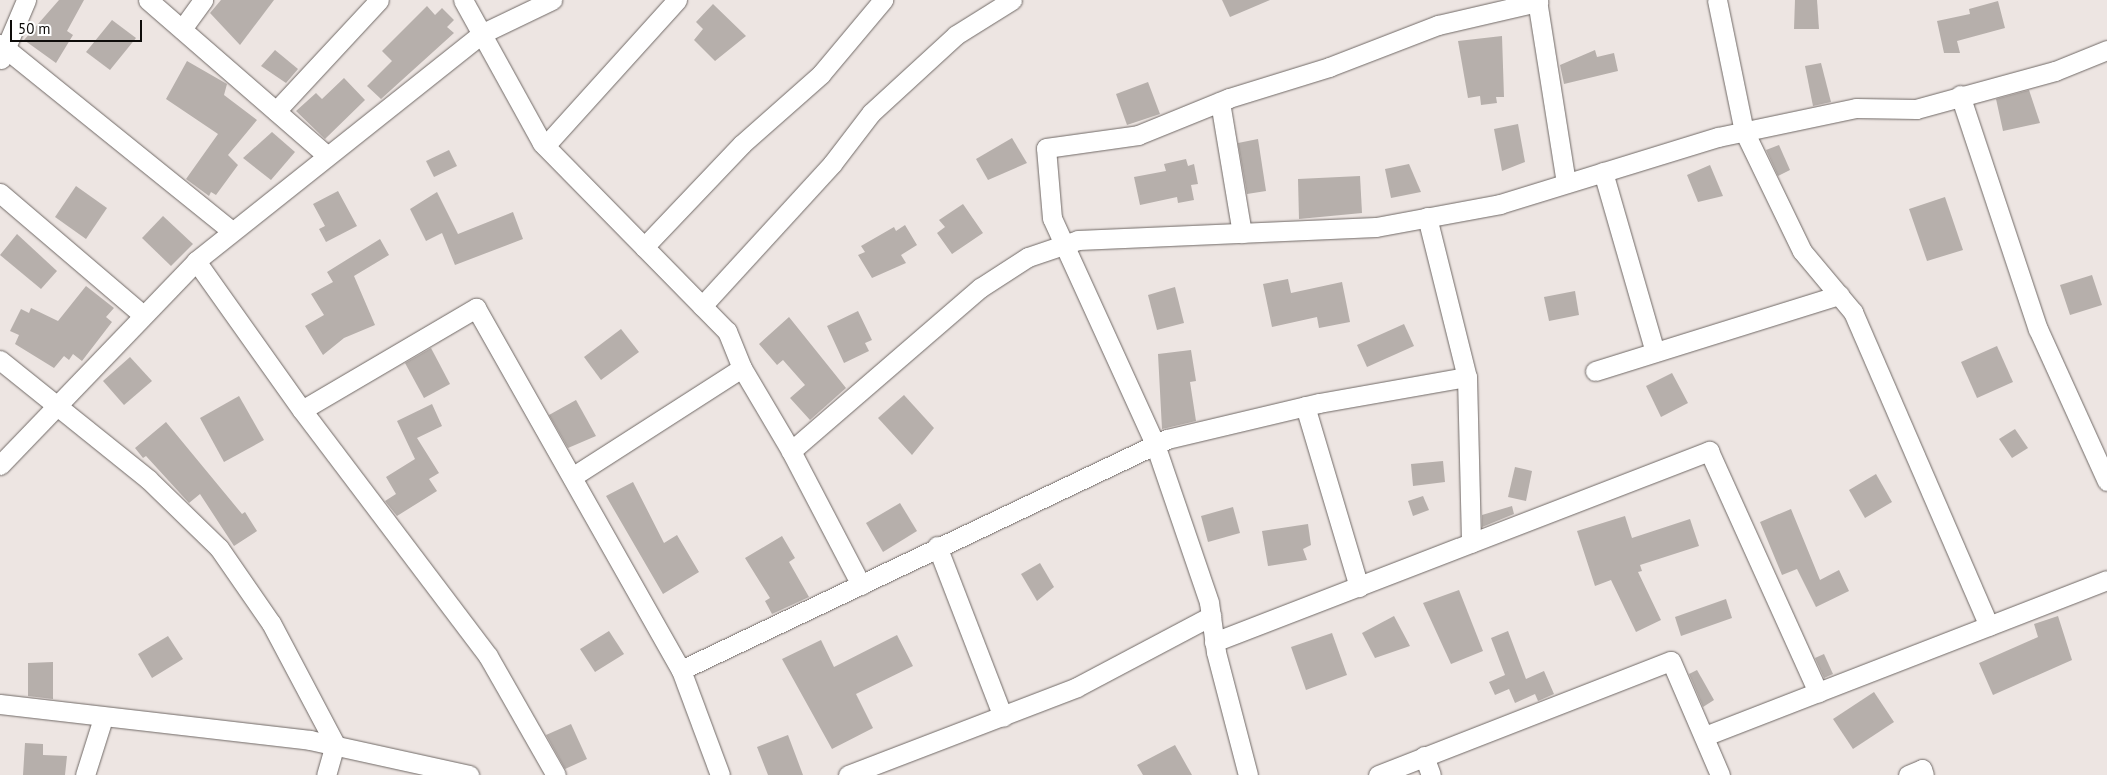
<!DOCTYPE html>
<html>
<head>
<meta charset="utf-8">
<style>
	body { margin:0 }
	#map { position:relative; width:2107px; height:775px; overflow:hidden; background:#ede5e2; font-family:"PT Sans",sans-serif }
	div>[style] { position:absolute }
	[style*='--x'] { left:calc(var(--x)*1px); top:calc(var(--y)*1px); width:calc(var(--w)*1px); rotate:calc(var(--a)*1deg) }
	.building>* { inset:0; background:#b6afab }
	.roads { filter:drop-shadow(0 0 1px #706966) drop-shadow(0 0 1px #706966) }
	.minor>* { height:19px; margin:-9.5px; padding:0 9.5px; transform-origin:9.5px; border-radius:9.5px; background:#fff }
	span { translate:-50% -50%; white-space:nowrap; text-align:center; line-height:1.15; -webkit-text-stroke:5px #fff; paint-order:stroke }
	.scale { position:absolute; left:10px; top:20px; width:132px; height:22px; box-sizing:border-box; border:2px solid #0e0c0a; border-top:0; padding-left:6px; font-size:15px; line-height:18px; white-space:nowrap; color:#0e0c0a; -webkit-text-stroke:4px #fff; paint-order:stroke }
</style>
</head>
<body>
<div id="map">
	<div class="building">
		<i style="clip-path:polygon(59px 0,84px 0,67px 31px,73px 35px,56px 63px,24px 40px)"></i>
		<i style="clip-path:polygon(221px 0,274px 0,240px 45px,210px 13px)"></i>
		<i style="clip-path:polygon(1222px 0,1270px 0,1230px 17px)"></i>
		<i style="clip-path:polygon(1795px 0,1817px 0,1819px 29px,1794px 29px)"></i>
		<i style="clip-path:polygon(1998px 1px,2005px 28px,1957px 41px,1960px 53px,1944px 53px,1937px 21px,1970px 14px,1969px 9px)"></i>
		<i style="clip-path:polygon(713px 4px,746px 36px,715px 61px,694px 40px,703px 29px,696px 22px)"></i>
		<i style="clip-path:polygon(427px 6px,435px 15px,442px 8px,454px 20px,447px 27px,454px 33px,381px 99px,367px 86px,392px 61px,382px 51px)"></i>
		<i style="clip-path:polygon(112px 20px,136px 38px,110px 70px,86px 52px)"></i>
		<i style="clip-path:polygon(1502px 36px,1504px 97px,1496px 97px,1497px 103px,1481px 105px,1480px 96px,1468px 98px,1458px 41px)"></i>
		<i style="clip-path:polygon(275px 50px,298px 69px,286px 83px,261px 66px)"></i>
		<i style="clip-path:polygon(1595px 50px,1597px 57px,1614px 53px,1618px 71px,1564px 84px,1560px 65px)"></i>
		<i style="clip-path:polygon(187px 61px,227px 84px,224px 95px,257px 120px,228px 155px,238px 165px,216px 195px,211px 192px,209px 196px,186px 179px,218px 134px,166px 99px)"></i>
		<i style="clip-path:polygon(1821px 63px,1831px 102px,1813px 106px,1805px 66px)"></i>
		<i style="clip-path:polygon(344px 78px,365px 100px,325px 139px,296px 111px,316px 93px,322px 99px)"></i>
		<i style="clip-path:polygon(1148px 82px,1160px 114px,1127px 125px,1116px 94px)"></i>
		<i style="clip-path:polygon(2029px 90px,2040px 123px,2003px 131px,1996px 99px)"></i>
		<i style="clip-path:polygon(1518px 124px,1525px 162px,1502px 171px,1494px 129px)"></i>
		<i style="clip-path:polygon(272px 132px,295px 152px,271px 180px,243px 158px)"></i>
		<i style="clip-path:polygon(1012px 138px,1027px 163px,988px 180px,976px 159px)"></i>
		<i style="clip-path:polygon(1258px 139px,1266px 191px,1247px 194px,1238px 143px)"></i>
		<i style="clip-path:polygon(1779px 145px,1790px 170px,1778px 176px,1766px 150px)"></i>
		<i style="clip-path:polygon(449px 150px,457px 166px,434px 177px,426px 161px)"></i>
		<i style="clip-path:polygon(1186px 159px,1188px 166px,1194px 164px,1198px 184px,1191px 185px,1194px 200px,1178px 203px,1177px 197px,1140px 205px,1134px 177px,1166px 171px,1164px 164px)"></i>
		<i style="clip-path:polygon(1409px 164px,1421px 192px,1391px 198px,1385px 169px)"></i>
		<i style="clip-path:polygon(1710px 165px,1723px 196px,1698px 202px,1687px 175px)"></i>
		<i style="clip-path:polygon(1360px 176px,1362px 213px,1299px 219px,1298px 179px)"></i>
		<i style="clip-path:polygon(76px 186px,107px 208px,86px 239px,55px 217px)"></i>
		<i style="clip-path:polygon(338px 191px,357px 226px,326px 242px,319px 229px,325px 226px,313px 204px)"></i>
		<i style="clip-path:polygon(437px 192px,458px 234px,513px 212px,523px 239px,455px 265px,442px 233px,426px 241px,410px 209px)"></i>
		<i style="clip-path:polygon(1945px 197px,1963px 250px,1927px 261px,1909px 209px)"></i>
		<i style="clip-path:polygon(963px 204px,983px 233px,952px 254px,937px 233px,945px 227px,939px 220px)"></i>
		<i style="clip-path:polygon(163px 216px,193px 244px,171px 266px,142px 238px)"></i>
		<i style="clip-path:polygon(905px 225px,917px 245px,901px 255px,906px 263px,872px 278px,858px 255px,865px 252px,861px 246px,894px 227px,896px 231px)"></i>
		<i style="clip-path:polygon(17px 234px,57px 271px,41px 289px,0 255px)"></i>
		<i style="clip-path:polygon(380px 239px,389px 255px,354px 276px,375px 325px,344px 338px,323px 355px,305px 326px,324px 315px,311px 294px,333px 282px,327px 272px)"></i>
		<i style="clip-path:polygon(2092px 275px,2102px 305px,2070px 315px,2060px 285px)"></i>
		<i style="clip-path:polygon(1288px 279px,1291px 293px,1342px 282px,1350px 322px,1319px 328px,1317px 317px,1272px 327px,1263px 284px)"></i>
		<i style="clip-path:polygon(86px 286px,114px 308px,106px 317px,112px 322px,82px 361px,73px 354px,69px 360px,64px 356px,54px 368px,15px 344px,19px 335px,10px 331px,21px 309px,29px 313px,31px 308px,58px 321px)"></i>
		<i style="clip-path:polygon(1175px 287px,1184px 323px,1157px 330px,1148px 295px)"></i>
		<i style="clip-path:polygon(1575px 291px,1579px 315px,1549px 321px,1544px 297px)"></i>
		<i style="clip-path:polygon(858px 311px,872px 340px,865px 343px,869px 351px,844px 363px,827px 326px)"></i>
		<i style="clip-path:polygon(789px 317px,846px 388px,810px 420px,790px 398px,805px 385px,783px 360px,777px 365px,759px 344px)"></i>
		<i style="clip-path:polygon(1404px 324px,1414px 346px,1367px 367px,1357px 345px)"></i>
		<i style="clip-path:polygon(621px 329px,639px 352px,601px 380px,584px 357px)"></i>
		<i style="clip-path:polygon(1997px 346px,2013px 382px,1977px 398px,1961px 362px)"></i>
		<i style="clip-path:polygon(431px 348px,450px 384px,424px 398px,405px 363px)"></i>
		<i style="clip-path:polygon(1191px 350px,1196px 381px,1190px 382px,1196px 421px,1162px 429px,1158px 354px)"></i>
		<i style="clip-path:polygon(130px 357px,152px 381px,124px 405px,103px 381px)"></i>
		<i style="clip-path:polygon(1672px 373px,1688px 403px,1661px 417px,1646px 386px)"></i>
		<i style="clip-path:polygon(904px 395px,934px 428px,912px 455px,878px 418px)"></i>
		<i style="clip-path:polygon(239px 396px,264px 440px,224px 462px,200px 418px)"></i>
		<i style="clip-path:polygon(576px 400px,596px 436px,568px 448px,549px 415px)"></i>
		<i style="clip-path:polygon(432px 404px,442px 426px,417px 438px,439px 473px,429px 479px,437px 491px,397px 516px,385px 501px,396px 494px,386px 477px,415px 459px,397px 421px)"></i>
		<i style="clip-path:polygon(166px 422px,242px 514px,245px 512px,257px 531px,234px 546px,200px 494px,189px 503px,146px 456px,143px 458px,135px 448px)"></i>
		<i style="clip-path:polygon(2015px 429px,2028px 448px,2012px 458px,1999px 439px)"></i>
		<i style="clip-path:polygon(1443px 461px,1445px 482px,1413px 486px,1411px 464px)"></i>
		<i style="clip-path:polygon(1515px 467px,1532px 471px,1526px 501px,1508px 497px)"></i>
		<i style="clip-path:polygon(1876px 474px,1892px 502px,1865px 518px,1849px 490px)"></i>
		<i style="clip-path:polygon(633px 482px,664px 543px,677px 535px,699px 572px,663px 594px,606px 496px)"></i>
		<i style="clip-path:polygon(1423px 496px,1429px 510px,1413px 516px,1408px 501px)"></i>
		<i style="clip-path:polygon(900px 503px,917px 531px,883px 552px,866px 523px)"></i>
		<i style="clip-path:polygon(1512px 506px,1514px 514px,1482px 527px,1482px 515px)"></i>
		<i style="clip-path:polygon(1233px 507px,1240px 533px,1208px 542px,1201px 516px)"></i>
		<i style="clip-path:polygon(1791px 509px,1820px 580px,1839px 570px,1849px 591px,1816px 607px,1797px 569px,1782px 575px,1760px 522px)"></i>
		<i style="clip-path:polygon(1625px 516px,1632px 538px,1690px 519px,1699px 546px,1640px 565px,1642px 571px,1638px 572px,1661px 620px,1636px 632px,1611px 580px,1595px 586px,1577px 531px)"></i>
		<i style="clip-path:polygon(1308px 524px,1311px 545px,1303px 549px,1307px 560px,1268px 566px,1262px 531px)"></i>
		<i style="clip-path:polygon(782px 536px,795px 558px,789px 562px,809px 597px,772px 614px,765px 601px,770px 598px,745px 558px)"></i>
		<i style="clip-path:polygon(1040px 563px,1054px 587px,1037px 601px,1021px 574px)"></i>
		<i style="clip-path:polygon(1459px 590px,1483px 651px,1451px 664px,1423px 603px)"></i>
		<i style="clip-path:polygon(1726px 599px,1732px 618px,1681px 636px,1675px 617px)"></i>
		<i style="clip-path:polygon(1394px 616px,1410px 646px,1375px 658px,1362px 633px)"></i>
		<i style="clip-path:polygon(2058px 616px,2072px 660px,1993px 695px,1979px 663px,2038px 637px,2034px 624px)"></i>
		<i style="clip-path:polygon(609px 631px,624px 654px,595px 672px,580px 649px)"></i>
		<i style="clip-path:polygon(1508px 631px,1526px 679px,1544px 671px,1554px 694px,1538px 701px,1535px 694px,1515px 703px,1509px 689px,1495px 695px,1489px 682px,1505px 675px,1491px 638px)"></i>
		<i style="clip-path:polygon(1332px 633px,1347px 675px,1306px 690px,1291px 647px)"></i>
		<i style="clip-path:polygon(897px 635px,913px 666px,856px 694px,873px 728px,832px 749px,782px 659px,821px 640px,834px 667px)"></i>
		<i style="clip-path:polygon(168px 636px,183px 659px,152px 678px,138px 654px)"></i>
		<i style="clip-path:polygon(1824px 654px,1833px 674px,1824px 678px,1815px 658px)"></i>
		<i style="clip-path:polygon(53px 662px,53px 699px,28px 696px,28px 663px)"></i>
		<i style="clip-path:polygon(1697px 670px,1714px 700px,1703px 707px,1689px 674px)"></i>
		<i style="clip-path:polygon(1874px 692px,1894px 722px,1853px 749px,1833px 719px)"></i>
		<i style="clip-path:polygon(571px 724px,587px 759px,565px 769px,546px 735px)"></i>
		<i style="clip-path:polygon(788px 735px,803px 775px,768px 775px,757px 747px)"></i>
		<i style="clip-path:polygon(25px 743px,43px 744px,43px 755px,67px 756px,65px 775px,23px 775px)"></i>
		<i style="clip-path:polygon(1175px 745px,1192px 775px,1143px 775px,1137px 765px)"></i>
	</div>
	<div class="roads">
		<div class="minor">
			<i style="--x:148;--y:0;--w:235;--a:41"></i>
			<i style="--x:463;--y:0;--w:163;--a:61.1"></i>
			<i style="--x:542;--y:143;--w:264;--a:45.5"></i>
			<i style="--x:727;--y:331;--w:40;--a:68"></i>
			<i style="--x:742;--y:368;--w:96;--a:59.4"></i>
			<i style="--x:1537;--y:0;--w:185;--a:81"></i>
			<i style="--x:1717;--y:0;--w:134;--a:78.4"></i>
			<i style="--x:1744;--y:131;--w:133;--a:64.2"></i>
			<i style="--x:1802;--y:251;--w:80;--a:50.1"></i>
			<i style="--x:1853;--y:312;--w:342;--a:66.6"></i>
			<i style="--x:182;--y:29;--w:36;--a:-54"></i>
			<i style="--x:0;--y:44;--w:298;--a:38.9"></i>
			<i style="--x:1;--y:59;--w:64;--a:-67"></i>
			<i style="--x:1960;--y:95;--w:247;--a:71.6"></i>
			<i style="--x:2038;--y:329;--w:167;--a:65.6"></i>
			<i style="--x:1220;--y:102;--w:133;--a:80.5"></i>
			<i style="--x:276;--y:111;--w:151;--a:-47.1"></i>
			<i style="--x:545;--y:146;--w:197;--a:-47.9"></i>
			<i style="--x:1603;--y:172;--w:187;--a:73.9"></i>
			<i style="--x:0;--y:193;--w:188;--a:40.5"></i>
			<i style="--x:1427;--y:217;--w:165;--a:76"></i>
			<i style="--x:1467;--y:377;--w:166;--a:88.6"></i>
			<i style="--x:644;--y:247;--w:142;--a:-46.4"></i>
			<i style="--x:742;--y:144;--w:106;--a:-41.5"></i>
			<i style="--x:821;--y:74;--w:97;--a:-50"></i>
			<i style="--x:196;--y:261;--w:183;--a:54.6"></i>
			<i style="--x:302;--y:410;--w:202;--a:-30.4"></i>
			<i style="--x:476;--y:308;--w:416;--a:60.5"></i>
			<i style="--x:681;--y:670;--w:112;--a:69.6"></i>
			<i style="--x:702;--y:306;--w:193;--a:-47.5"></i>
			<i style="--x:832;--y:164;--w:64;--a:-52.6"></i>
			<i style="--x:871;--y:113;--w:115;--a:-42.5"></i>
			<i style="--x:956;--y:35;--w:66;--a:-32"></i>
			<i style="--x:0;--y:360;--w:190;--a:38.8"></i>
			<i style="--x:148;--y:479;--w:99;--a:44.2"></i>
			<i style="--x:219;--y:548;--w:91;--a:55.3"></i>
			<i style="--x:271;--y:623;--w:137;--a:62.1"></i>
			<i style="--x:335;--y:744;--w:32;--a:106"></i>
			<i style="--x:1595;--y:371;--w:256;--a:-17.3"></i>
			<i style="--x:1305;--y:406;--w:189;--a:73.4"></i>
			<i style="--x:302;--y:410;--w:308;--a:52.9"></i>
			<i style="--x:488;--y:656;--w:137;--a:60.3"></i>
			<i style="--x:0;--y:465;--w:283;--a:-46.1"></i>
			<i style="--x:196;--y:261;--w:364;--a:-38.5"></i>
			<i style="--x:481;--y:34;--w:79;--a:-25.6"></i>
			<i style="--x:572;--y:477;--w:202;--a:-32.7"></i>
			<i style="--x:937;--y:546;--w:183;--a:68.9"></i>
			<i style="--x:861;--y:585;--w:151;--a:-117.6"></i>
			<i style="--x:791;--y:451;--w:250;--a:-40.8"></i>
			<i style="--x:980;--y:288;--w:57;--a:-32.9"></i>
			<i style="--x:1028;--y:257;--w:53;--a:-18.8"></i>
			<i style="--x:1078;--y:240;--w:298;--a:-2.5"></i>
			<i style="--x:1376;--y:227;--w:126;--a:-10.5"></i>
			<i style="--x:1500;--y:204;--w:228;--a:-17.1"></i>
			<i style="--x:1718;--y:137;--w:141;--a:-11.9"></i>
			<i style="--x:1856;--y:108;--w:60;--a:1"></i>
			<i style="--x:1916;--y:109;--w:144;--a:-15.3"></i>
			<i style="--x:2055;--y:71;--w:56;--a:-22"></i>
			<i style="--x:1214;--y:642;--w:531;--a:-21.1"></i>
			<i style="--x:1709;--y:451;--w:265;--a:65.7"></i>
			<i style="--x:681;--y:670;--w:538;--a:-25.42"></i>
			<i style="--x:1167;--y:439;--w:156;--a:-13.3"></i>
			<i style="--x:1319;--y:403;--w:150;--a:-10"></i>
			<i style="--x:0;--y:704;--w:312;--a:6.6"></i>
			<i style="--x:310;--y:740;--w:163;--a:12.4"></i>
			<i style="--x:1705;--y:736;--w:431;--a:-21.2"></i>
			<i style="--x:1424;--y:756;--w:20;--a:70"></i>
			<i style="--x:85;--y:775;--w:60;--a:-72.5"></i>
			<i style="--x:848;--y:775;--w:245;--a:-21"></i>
			<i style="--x:1077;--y:687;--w:152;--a:-27.9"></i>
			<i style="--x:1248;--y:775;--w:127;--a:-104.6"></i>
			<i style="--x:1216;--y:652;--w:50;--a:-98"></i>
			<i style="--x:1209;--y:602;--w:167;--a:-108.9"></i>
			<i style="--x:1155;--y:444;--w:248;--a:-114.5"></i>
			<i style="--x:1052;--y:218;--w:70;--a:-94.9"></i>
			<i style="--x:1046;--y:148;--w:93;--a:-8"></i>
			<i style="--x:1138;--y:135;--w:98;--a:-22.1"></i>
			<i style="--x:1229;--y:98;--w:105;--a:-17.2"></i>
			<i style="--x:1329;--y:67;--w:117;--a:-21.1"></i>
			<i style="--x:1438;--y:25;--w:103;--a:-13"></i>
			<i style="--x:1378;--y:775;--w:314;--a:-21.3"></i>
			<i style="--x:1671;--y:661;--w:124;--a:66.7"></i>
			<i style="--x:1908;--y:775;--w:15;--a:-23"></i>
			<i style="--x:1922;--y:769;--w:6;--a:72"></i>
		</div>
	</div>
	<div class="scale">50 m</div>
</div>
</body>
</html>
